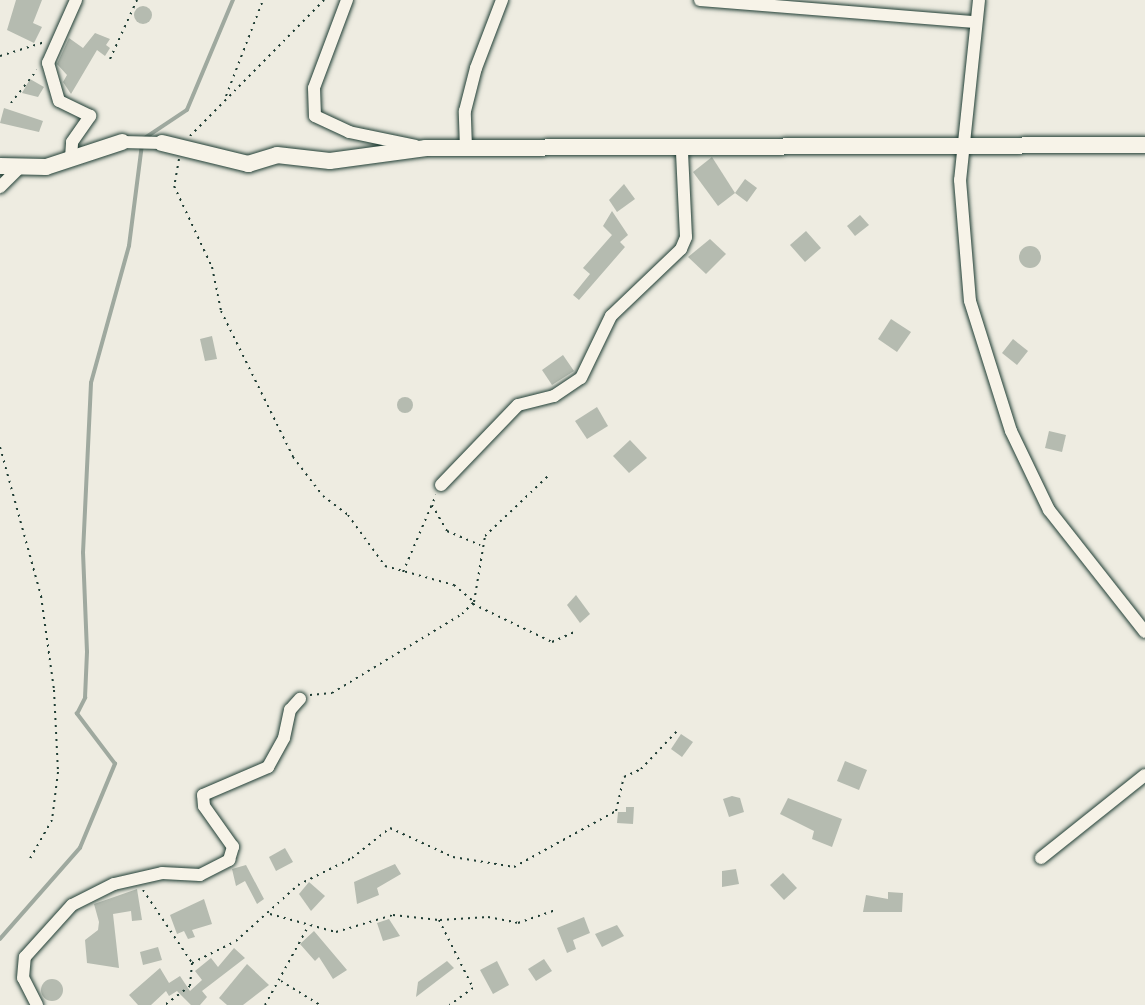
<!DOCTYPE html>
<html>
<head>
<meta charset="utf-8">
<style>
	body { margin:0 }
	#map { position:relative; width:1145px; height:1005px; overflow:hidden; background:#eeece1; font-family:Mynerve,sans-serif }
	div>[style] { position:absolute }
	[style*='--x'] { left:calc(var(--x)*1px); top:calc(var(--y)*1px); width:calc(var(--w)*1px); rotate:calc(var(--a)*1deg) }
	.stream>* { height:3.5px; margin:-1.75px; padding:0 1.75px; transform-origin:1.75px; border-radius:1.75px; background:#9fa99f }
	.building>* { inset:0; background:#b5bbb0 }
	.round { border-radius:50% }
	.path>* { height:2px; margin-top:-1px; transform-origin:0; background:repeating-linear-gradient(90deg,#1f3d34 0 2px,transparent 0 7px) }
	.roads { filter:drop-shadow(0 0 2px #1f3d34) drop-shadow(0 0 2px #1f3d34) }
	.minor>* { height:12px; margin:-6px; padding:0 6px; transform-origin:6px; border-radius:6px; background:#f7f3e8 }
	.tertiary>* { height:16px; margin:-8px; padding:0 8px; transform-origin:8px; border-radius:8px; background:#f7f3e8 }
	span { translate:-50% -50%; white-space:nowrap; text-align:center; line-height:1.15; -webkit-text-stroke:7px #f7f3e8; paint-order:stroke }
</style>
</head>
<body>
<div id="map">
	<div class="stream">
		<i style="--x:145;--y:138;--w:50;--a:-33.7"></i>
		<i style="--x:187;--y:110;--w:119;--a:-67.3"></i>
		<i style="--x:0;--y:939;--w:121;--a:-48.7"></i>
		<i style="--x:80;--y:848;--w:91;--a:-67.4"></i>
		<i style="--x:115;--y:764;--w:63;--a:-127.2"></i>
		<i style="--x:77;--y:714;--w:18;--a:-63"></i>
		<i style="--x:85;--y:698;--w:46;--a:-87.5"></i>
		<i style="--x:87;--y:652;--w:99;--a:-92.3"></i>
		<i style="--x:83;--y:553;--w:170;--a:-87.3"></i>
		<i style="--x:91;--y:383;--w:142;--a:-74.5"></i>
		<i style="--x:129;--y:246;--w:102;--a:-82.7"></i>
	</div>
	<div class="building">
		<i style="clip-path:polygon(16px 0,42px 0,33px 23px,42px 27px,34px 43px,7px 30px)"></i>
		<i class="round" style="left:134px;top:6px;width:18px;height:18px"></i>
		<i style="clip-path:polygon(95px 33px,110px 39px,106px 45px,110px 48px,105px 56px,97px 50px,71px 94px,63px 82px,67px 75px,57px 64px,69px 38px,83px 48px)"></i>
		<i style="clip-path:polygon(30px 79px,44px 87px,38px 97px,22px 93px)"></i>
		<i style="clip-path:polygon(4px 108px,43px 121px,39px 132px,0 123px)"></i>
		<i style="clip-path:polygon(712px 157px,735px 193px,718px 206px,693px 172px)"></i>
		<i style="clip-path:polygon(745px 179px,757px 188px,747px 202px,735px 193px)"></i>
		<i style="clip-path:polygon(624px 184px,635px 199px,617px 212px,609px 200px)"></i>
		<i style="clip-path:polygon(612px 211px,628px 235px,620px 242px,625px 247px,579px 300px,573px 295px,590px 274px,583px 268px,612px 235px,603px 226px)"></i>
		<i style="clip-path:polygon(860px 215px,869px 225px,855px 236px,847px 226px)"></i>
		<i style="clip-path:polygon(806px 231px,821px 248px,805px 262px,790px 245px)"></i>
		<i style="clip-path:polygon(710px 239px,726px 254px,706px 274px,688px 257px)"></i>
		<i class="round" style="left:1019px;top:246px;width:22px;height:22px"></i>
		<i style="clip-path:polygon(891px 319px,911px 332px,897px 352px,878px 339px)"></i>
		<i style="clip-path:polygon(212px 336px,217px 359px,205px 361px,200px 339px)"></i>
		<i style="clip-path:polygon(1013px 339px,1028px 351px,1017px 365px,1002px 353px)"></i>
		<i style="clip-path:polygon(563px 355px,574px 371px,552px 385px,542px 370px)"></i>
		<i class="round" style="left:397px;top:397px;width:16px;height:16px"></i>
		<i style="clip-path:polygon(597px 407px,608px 426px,587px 439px,575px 421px)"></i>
		<i style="clip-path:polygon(1049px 431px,1066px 435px,1062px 452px,1045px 448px)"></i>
		<i style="clip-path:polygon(630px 440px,647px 458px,629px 473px,613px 456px)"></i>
		<i style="clip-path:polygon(576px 595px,590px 614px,580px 623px,567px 605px)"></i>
		<i style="clip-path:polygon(681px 734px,693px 742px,682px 757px,671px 749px)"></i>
		<i style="clip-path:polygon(845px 761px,867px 770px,859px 790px,837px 781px)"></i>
		<i style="clip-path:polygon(732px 796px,740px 798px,744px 812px,729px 817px,723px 799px)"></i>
		<i style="clip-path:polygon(788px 798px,842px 819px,832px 847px,812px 839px,814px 831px,780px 814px)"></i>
		<i style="clip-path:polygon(626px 807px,634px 807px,633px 824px,617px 823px,618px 812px,626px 812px)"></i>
		<i style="clip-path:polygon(285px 848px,293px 862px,276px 871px,269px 857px)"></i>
		<i style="clip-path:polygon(395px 864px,401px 874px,377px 888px,379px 895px,357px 904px,354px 882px)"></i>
		<i style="clip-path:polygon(246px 865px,264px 899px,257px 904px,245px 881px,236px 886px,232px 869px)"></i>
		<i style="clip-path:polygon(736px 869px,739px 884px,722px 887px,722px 871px)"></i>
		<i style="clip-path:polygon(783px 873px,797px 888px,784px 900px,770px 885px)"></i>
		<i style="clip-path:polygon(309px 882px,325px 896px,311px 911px,299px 894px)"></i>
		<i style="clip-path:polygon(137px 889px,142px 920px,132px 921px,131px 911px,113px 914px,119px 968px,87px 963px,85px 940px,98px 930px,99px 922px,94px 904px)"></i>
		<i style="clip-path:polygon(888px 892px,903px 893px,902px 912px,863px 912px,866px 895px,888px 899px)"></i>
		<i style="clip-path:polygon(204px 899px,212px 924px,192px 930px,195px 937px,188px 939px,184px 931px,177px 934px,170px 915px)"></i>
		<i style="clip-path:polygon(584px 917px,590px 933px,573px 940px,576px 949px,567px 953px,557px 928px)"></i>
		<i style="clip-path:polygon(389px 919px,400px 936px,383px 941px,377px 923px)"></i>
		<i style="clip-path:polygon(617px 925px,624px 936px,602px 947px,595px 934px)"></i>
		<i style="clip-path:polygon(314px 931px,347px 970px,333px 979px,319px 957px,315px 961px,300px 944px)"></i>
		<i style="clip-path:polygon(158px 947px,162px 960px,143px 965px,140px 952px)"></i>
		<i style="clip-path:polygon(234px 948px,245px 958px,202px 991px,207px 997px,200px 1005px,191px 1005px,177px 991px,169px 996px,166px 991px,151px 1005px,138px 1005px,129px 995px,160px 968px,169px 983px,180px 976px,190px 991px,202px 980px,195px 971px,211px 958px,218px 967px)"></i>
		<i style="clip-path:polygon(544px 959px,552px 971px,536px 981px,528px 969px)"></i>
		<i style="clip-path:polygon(447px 961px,454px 968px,416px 997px,418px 982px)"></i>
		<i style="clip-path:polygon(497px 961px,509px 985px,493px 994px,480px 970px)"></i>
		<i style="clip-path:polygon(247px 964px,269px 985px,243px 1005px,227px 1005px,219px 998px)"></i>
		<i class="round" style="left:41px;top:979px;width:22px;height:22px"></i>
	</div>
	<div class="path">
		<i style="--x:0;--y:56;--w:47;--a:-17.3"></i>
		<i style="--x:110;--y:59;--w:65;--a:-65.4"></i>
		<i style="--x:226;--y:96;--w:103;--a:-68.9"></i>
		<i style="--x:11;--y:103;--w:42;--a:-51.8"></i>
		<i style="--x:190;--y:136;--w:191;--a:-45.4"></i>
		<i style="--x:179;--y:159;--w:27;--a:100"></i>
		<i style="--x:174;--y:186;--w:89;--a:64.9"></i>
		<i style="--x:212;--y:267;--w:45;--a:78.4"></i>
		<i style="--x:221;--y:311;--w:163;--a:63.7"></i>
		<i style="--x:293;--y:457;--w:49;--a:52.4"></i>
		<i style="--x:323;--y:496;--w:31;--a:37"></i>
		<i style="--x:348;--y:515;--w:63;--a:54"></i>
		<i style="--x:385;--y:566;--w:72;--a:15.4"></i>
		<i style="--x:454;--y:585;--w:26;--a:40"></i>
		<i style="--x:0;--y:447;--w:155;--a:74.6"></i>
		<i style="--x:41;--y:596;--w:95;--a:82.1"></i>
		<i style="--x:54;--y:690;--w:82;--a:87.2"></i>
		<i style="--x:58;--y:772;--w:48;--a:97.1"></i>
		<i style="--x:52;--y:820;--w:48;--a:119.7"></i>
		<i style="--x:432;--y:505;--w:30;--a:60"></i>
		<i style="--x:447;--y:531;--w:36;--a:23"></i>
		<i style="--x:403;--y:572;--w:84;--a:-66.8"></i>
		<i style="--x:473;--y:604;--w:88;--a:25.7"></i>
		<i style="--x:552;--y:642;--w:24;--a:-24"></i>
		<i style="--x:310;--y:695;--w:22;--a:-5"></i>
		<i style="--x:332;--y:693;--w:152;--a:-31.3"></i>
		<i style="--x:462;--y:614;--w:17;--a:-45"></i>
		<i style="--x:474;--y:602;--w:67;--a:-80.5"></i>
		<i style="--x:485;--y:536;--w:88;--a:-43.6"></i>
		<i style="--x:143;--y:890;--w:88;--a:56.1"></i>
		<i style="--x:192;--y:963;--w:23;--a:95"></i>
		<i style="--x:190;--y:986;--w:31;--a:143"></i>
		<i style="--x:270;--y:914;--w:68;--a:15.3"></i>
		<i style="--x:336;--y:932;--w:59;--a:-16.6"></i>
		<i style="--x:393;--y:915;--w:46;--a:6.2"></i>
		<i style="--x:439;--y:920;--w:76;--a:63.4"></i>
		<i style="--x:473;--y:988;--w:29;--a:144"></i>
		<i style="--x:440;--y:920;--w:48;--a:-3.6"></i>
		<i style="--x:488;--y:917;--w:31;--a:11"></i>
		<i style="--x:518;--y:923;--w:39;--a:-19"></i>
		<i style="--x:192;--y:963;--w:49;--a:-26.6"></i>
		<i style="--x:236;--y:941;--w:84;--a:-42.1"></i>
		<i style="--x:298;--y:885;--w:60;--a:-26.6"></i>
		<i style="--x:352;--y:858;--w:48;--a:-38.3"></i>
		<i style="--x:390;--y:828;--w:69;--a:24.7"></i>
		<i style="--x:453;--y:857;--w:62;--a:9.3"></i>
		<i style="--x:514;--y:867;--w:116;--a:-28.8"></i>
		<i style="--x:616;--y:811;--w:35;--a:-77"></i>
		<i style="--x:624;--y:777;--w:19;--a:-25"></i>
		<i style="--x:641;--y:769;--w:54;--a:-46.5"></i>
		<i style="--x:281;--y:981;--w:46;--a:31.6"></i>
		<i style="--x:265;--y:1005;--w:91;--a:-61.2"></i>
	</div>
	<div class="roads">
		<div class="minor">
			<i style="--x:347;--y:0;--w:94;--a:110.6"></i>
			<i style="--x:314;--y:88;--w:28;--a:88"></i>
			<i style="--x:315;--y:116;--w:38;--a:25"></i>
			<i style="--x:349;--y:132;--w:68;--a:11.8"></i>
			<i style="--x:700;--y:0;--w:276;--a:4.6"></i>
			<i style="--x:979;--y:0;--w:181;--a:96"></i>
			<i style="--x:960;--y:180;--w:121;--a:85.3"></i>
			<i style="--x:970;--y:301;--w:136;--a:72.5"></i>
			<i style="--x:1011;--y:431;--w:88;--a:64.3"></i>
			<i style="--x:1049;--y:510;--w:155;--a:51.8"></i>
			<i style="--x:122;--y:142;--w:40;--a:1.4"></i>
			<i style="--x:466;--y:148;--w:37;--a:-92"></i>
			<i style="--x:465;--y:111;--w:44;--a:-75.7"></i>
			<i style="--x:476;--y:68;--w:73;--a:-69.1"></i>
			<i style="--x:71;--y:158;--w:16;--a:-86"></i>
			<i style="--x:72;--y:142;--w:32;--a:-55"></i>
			<i style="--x:90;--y:116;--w:34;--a:-154"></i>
			<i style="--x:59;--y:101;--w:40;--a:-106"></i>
			<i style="--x:48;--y:63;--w:69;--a:-66"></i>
			<i style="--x:0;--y:187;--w:27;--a:-45"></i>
			<i style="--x:441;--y:485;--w:111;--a:-46.1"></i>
			<i style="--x:518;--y:405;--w:37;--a:-14"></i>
			<i style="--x:554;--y:396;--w:32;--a:-34"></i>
			<i style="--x:581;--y:378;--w:69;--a:-64.2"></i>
			<i style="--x:611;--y:316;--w:97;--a:-43.7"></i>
			<i style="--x:681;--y:249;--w:13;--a:-67"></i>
			<i style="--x:686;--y:237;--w:86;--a:-92.7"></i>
			<i style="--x:1041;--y:858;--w:133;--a:-38.6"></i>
			<i style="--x:37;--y:1005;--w:30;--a:-117"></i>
			<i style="--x:23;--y:978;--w:21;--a:-85"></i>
			<i style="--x:25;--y:957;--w:70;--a:-47.9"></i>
			<i style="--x:72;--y:905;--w:47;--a:-26.6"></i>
			<i style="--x:114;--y:884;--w:49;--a:-12.9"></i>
			<i style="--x:162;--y:873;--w:38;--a:3"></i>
			<i style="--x:200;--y:875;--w:33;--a:-27"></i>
			<i style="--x:229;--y:860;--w:14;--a:-73"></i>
			<i style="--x:233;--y:847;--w:50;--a:-125.3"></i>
			<i style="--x:204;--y:806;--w:11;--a:-95"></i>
			<i style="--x:203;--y:795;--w:71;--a:-23.3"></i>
			<i style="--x:268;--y:767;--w:33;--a:-61"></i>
			<i style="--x:284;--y:738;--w:29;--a:-78"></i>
			<i style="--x:290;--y:710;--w:15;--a:-48"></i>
		</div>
		<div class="tertiary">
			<i style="--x:162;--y:143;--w:89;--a:13.7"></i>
			<i style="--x:248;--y:164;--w:30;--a:-17"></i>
			<i style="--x:277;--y:155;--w:53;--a:6.5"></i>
			<i style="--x:330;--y:161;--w:97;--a:-7.7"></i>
			<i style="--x:426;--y:148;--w:719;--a:-0.24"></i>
			<i style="--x:0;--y:166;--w:46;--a:1.2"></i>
			<i style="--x:46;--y:167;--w:80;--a:-18.2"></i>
		</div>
	</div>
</div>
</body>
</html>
